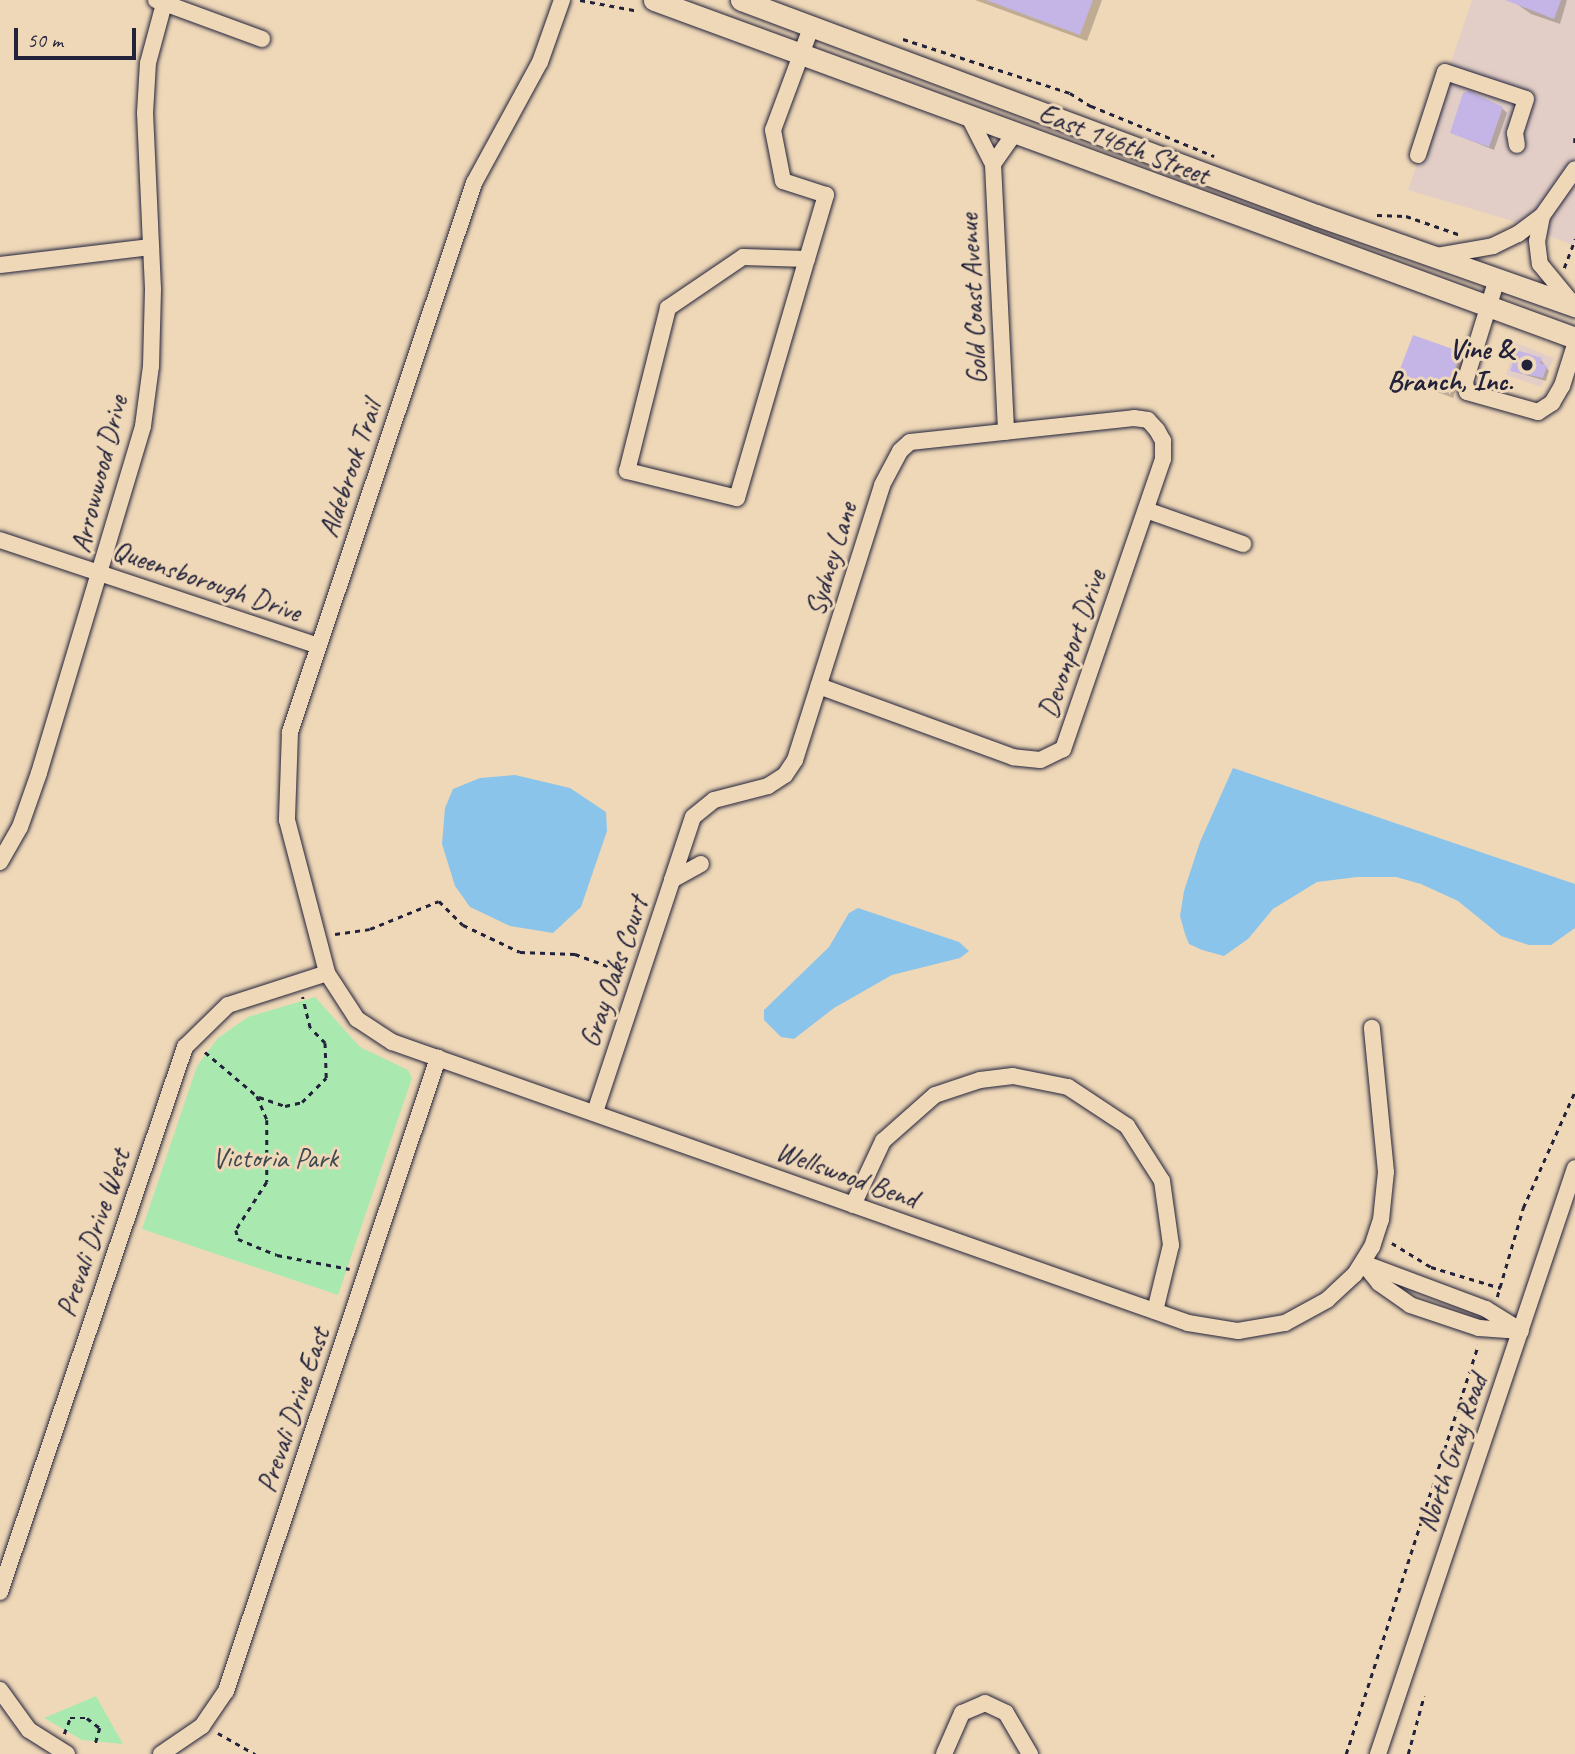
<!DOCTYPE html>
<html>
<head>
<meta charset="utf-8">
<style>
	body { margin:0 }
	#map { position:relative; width:1575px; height:1754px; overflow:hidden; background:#efd8b8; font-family:Caveat,sans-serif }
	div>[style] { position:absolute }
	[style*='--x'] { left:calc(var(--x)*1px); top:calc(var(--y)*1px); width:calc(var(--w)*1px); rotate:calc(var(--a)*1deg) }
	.built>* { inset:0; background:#e2cec6 }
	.green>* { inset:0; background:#a9e9b0 }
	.water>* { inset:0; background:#8bc4ea }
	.shadow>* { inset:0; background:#0003 }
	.building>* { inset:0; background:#c5b5e6 }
	.path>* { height:2.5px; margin-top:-1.25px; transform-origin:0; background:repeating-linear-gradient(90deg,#22223b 0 5px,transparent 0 10px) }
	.roads { filter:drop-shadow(0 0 2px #22223b) drop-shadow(0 0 2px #22223b) }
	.minor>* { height:16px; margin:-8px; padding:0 8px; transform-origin:8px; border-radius:8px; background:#efd8b8 }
	.major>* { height:21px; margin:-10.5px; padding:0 10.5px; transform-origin:10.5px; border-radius:10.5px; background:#efd8b8 }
	.dots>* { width:19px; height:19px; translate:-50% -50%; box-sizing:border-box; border:4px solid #efd8b8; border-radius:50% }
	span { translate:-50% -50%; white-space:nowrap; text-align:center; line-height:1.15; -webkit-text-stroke:6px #efd8b8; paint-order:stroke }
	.street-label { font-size:28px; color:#22223b }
	.poi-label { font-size:28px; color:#22223b; font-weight:700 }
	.right { translate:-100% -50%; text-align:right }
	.park-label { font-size:28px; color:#3d4a52 }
	.scale { position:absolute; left:14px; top:28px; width:122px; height:32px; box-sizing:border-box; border:4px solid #22223b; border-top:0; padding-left:9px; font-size:21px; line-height:24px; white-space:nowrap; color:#22223b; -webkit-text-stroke:5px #efd8b8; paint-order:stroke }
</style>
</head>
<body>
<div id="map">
	<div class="built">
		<i style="clip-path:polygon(1472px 0,1575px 0,1575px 246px,1509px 220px,1408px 190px)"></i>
		<i style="clip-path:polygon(1516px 343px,1554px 358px,1541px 387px,1506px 375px)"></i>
	</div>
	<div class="green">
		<i style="clip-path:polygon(315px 997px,360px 1047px,408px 1070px,412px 1078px,338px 1295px,142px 1229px,197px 1066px,218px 1038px,248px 1017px)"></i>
		<i style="clip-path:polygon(96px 1696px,123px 1744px,82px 1740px,44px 1718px)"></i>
	</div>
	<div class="water">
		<i style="clip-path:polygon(1233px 768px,1575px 884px,1575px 928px,1551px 945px,1529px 945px,1501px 936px,1458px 901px,1421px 884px,1396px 877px,1357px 877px,1317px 882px,1273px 909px,1248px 939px,1224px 956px,1202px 950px,1189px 944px,1185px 934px,1180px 916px,1184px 891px,1200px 842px)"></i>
		<i style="clip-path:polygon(515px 775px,570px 788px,606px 812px,607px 831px,581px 907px,553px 933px,510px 926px,470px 907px,455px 886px,442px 844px,445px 808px,453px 789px,480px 778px)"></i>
		<i style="clip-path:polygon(858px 908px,959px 942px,969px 951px,960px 958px,892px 975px,834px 1008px,794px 1039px,781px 1037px,764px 1020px,764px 1010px,829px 947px,849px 913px)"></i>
	</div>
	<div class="shadow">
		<i style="clip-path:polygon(975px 0,1102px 0,1087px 41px)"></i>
		<i style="clip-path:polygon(1511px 0,1567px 0,1560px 24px,1531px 14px)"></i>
		<i style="clip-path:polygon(1502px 108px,1507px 113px,1494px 150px,1452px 133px)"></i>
		<i style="clip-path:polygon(1460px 353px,1466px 359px,1453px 398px,1399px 377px)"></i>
		<i style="clip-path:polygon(1541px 360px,1549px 371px,1546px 381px,1512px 371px)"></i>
	</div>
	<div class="building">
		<i style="clip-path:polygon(986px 0,1093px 0,1080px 35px)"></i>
		<i style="clip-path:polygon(1505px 0,1561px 0,1554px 19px)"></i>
		<i style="clip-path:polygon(1469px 91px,1503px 107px,1489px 147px,1450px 133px,1463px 93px)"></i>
		<i style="clip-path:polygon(1413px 335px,1461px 352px,1447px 393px,1397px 377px)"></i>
		<i style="clip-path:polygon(1517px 350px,1542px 358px,1540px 363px,1547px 366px,1543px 378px,1510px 371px)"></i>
	</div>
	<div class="path">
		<i style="--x:580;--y:0;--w:60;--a:10.6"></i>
		<i style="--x:903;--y:39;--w:176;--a:17.9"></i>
		<i style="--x:1070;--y:93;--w:25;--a:32"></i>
		<i style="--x:1091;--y:106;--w:133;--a:22.1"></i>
		<i style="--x:1575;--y:138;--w:6;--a:90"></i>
		<i style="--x:1377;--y:215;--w:29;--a:2"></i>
		<i style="--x:1406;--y:216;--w:58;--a:19.1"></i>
		<i style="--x:1564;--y:268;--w:31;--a:-69"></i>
		<i style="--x:335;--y:934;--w:35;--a:-8"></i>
		<i style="--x:370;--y:929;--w:74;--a:-22.1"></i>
		<i style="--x:439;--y:901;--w:34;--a:45"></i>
		<i style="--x:463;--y:925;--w:63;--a:25.3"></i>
		<i style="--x:520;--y:952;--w:55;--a:2.1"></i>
		<i style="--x:575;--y:954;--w:52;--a:20.2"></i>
		<i style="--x:205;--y:1052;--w:68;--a:40.2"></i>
		<i style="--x:257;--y:1096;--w:26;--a:67"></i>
		<i style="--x:267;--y:1120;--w:62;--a:90"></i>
		<i style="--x:267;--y:1182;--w:57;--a:122.9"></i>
		<i style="--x:236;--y:1230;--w:9;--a:77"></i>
		<i style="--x:238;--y:1239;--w:42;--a:22.3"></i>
		<i style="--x:277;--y:1255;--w:74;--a:10.9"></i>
		<i style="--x:259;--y:1097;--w:28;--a:19"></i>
		<i style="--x:285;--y:1106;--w:17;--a:-13"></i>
		<i style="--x:302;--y:1102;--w:34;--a:-45"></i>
		<i style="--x:326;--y:1078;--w:35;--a:-92"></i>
		<i style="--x:325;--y:1043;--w:21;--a:-135"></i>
		<i style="--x:310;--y:1028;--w:32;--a:-104"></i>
		<i style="--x:1392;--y:1243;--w:46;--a:31.6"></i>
		<i style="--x:1431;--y:1267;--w:73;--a:16.7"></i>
		<i style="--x:1497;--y:1297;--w:93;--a:-73.7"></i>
		<i style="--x:1523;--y:1208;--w:128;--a:-66"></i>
		<i style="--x:218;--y:1733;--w:43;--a:29.6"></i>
		<i style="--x:64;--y:1734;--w:17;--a:-69"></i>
		<i style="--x:70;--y:1718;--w:17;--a:0"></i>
		<i style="--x:87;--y:1718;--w:16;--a:38"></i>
		<i style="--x:100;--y:1728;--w:19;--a:106"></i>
		<i style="--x:1346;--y:1754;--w:430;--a:-72.1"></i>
		<i style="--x:1408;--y:1754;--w:60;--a:-74.6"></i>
	</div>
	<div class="roads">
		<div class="minor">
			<i style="--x:156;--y:0;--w:113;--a:20.2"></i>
			<i style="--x:562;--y:0;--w:66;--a:109.5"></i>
			<i style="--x:540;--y:62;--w:138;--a:118.6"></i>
			<i style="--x:474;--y:183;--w:579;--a:108.53"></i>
			<i style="--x:290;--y:732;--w:88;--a:92"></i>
			<i style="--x:287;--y:820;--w:158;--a:75.3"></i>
			<i style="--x:327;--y:973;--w:55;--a:56.9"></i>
			<i style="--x:357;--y:1019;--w:42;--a:33.3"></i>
			<i style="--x:392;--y:1042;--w:844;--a:19.44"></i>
			<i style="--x:1188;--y:1323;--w:51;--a:9.1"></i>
			<i style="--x:1238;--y:1331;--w:48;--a:-9.7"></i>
			<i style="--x:1285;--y:1323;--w:48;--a:-28.7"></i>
			<i style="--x:1327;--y:1300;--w:38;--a:-43"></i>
			<i style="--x:1355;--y:1274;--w:32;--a:-58"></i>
			<i style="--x:1372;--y:1247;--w:28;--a:-72"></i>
			<i style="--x:1381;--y:1220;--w:48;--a:-84.1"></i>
			<i style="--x:1386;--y:1172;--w:145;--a:-95.6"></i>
			<i style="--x:968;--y:115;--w:55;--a:63"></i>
			<i style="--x:993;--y:164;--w:268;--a:87.2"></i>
			<i style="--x:1418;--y:155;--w:87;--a:-72"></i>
			<i style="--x:1445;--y:72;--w:85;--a:18.4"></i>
			<i style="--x:1526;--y:99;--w:36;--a:108"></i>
			<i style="--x:1515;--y:133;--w:12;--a:81"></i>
			<i style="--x:993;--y:164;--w:38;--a:-55"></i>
			<i style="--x:1542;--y:216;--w:25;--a:101"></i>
			<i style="--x:1537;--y:241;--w:23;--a:83"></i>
			<i style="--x:1540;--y:264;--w:50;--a:50.6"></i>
			<i style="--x:1437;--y:256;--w:57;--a:-10.1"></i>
			<i style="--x:1493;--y:246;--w:28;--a:-26"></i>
			<i style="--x:1518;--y:234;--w:30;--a:-37"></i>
			<i style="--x:1542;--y:216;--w:57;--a:-54.9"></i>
			<i style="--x:807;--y:259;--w:64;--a:-178.2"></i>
			<i style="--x:743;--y:257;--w:91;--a:145.8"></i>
			<i style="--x:668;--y:308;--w:168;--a:104.1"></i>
			<i style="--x:627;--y:471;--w:113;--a:13.8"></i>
			<i style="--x:737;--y:498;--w:249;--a:-73.7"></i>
			<i style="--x:807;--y:259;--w:67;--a:-73.5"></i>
			<i style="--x:826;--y:195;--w:45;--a:-162"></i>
			<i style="--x:783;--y:181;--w:52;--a:-101.1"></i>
			<i style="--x:773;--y:130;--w:112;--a:-69.6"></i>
			<i style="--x:0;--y:265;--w:152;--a:-6.8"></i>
			<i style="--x:1497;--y:279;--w:108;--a:107.3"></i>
			<i style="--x:1465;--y:382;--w:10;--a:79"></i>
			<i style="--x:1467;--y:392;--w:74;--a:15.7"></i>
			<i style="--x:1538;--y:412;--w:17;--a:-33"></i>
			<i style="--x:1552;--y:403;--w:20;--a:-60"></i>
			<i style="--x:1562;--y:386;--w:43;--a:-72.4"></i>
			<i style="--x:1146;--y:510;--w:103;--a:19.3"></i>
			<i style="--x:0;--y:540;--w:335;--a:18.4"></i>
			<i style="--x:0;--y:862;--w:40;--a:-60.3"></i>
			<i style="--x:20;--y:827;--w:57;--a:-70.6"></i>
			<i style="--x:39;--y:773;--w:362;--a:-73.3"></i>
			<i style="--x:143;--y:426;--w:61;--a:-82.4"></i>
			<i style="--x:151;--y:366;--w:77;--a:-88.5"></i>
			<i style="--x:153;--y:289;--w:176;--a:-92.6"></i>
			<i style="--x:145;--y:113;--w:50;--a:-86.6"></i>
			<i style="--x:148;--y:63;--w:65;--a:-74.9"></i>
			<i style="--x:672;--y:880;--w:66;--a:-71.6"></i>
			<i style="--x:693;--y:817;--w:27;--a:-39"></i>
			<i style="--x:714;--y:800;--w:56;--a:-14.5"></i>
			<i style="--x:768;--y:786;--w:20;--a:-33"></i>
			<i style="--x:785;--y:775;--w:18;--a:-56"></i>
			<i style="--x:795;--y:760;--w:288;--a:-72.4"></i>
			<i style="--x:882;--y:485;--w:38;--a:-62"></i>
			<i style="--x:900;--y:451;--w:13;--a:-42"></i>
			<i style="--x:910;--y:442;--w:225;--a:-6.1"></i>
			<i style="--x:1134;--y:418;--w:14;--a:8"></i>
			<i style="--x:1148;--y:420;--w:13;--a:48"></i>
			<i style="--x:1157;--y:430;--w:13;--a:61"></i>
			<i style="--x:1163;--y:441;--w:18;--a:90"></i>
			<i style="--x:1163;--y:459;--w:307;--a:109"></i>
			<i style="--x:1063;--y:749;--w:25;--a:154"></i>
			<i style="--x:1040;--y:760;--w:27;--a:-174"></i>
			<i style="--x:1013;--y:757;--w:207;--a:-159.9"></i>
			<i style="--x:595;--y:1112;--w:244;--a:-71.6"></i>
			<i style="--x:672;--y:880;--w:33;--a:-29"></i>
			<i style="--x:853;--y:1205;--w:71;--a:-64.9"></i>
			<i style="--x:883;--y:1141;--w:69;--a:-41.5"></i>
			<i style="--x:935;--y:1095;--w:47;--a:-18.4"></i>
			<i style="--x:980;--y:1080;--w:33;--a:-7"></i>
			<i style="--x:1013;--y:1076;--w:56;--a:11.3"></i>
			<i style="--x:1068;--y:1087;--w:71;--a:33.5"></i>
			<i style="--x:1127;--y:1126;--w:65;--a:57.5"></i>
			<i style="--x:1162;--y:1181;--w:65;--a:82"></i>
			<i style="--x:1171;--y:1245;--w:68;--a:103.6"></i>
			<i style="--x:1363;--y:1263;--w:26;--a:51"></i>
			<i style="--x:1379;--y:1283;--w:38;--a:35"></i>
			<i style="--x:1410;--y:1305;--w:73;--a:18.4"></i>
			<i style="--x:1479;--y:1328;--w:42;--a:4.1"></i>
			<i style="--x:1363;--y:1263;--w:131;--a:20.5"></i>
			<i style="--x:1486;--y:1309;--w:38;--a:32"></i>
			<i style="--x:0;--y:1592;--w:576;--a:-71.25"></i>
			<i style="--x:185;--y:1047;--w:60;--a:-44.3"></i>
			<i style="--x:228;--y:1005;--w:104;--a:-17.9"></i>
			<i style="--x:0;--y:1690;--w:49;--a:54.1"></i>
			<i style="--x:29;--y:1730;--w:45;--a:32.3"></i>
			<i style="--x:161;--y:1754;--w:50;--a:-34.3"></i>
			<i style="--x:202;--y:1726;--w:42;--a:-55.6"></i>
			<i style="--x:226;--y:1691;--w:668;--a:-71.48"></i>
			<i style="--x:944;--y:1754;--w:45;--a:-66.3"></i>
			<i style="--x:962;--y:1713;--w:25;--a:-23"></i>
			<i style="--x:985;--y:1703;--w:23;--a:25"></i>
			<i style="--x:1006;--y:1713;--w:48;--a:59.7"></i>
			<i style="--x:1378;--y:1754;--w:618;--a:-71.42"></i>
		</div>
		<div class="major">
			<i style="--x:654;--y:0;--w:981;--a:20.15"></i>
			<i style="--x:741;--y:0;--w:614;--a:20.5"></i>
			<i style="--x:1316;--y:215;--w:275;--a:19.4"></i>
		</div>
	</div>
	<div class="dots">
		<i style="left:1527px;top:365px;background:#22223b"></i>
	</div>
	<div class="street-label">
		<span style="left:1124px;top:144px;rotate:21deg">East 146th Street</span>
		<span style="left:973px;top:299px;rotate:-93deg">Gold Coast Avenue</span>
		<span style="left:350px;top:469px;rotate:-71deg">Aldebrook Trail</span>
		<span style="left:99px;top:474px;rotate:-76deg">Arrowwood Drive</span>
		<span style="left:831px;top:559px;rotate:-73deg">Sydney Lane</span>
		<span style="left:207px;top:581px;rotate:19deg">Queensborough Drive</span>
		<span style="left:1072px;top:644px;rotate:-71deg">Devonport Drive</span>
		<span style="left:614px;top:972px;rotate:-71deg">Gray Oaks Court</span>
		<span style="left:847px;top:1175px;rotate:20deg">Wellswood Bend</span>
		<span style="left:93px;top:1233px;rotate:-71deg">Prevali Drive West</span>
		<span style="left:293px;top:1410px;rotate:-71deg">Prevali Drive East</span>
		<span style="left:1452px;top:1453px;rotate:-71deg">North Gray Road</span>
	</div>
	<div class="poi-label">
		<span class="right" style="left:1513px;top:365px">Vine &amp;<br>Branch, Inc.</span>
	</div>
	<div class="park-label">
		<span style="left:275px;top:1158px">Victoria Park</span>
	</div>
	<div class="scale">50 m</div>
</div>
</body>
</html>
